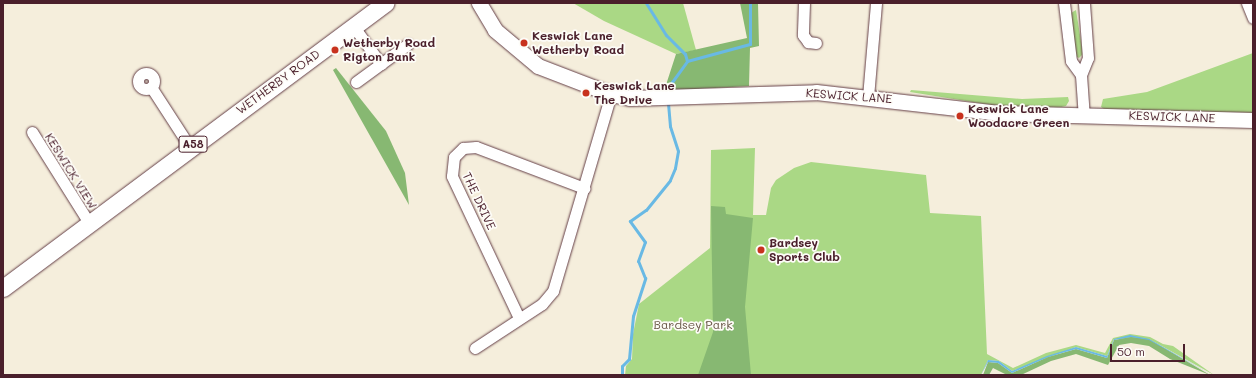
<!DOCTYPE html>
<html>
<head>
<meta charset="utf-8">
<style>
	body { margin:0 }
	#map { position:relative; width:1256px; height:378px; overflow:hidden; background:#f5eedc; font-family:Mali,sans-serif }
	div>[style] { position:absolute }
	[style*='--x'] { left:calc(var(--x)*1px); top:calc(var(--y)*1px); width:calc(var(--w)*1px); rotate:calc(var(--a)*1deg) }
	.green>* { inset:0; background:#aad885 }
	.forest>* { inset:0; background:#87b872 }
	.water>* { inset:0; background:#69b9e4 }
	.stream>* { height:3px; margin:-1.5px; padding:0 1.5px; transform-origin:1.5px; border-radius:1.5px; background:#69b9e4 }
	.roads { filter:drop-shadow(0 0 1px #643e46) drop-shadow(0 0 1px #643e46) }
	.street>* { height:11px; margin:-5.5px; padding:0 5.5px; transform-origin:5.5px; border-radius:5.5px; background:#fff }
	.street>.ring { margin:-5.5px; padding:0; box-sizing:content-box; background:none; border:11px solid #fff; border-radius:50% }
	.secondary>* { height:15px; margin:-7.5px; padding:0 7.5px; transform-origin:7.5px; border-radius:7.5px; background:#fff }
	.primary>* { height:17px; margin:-8.5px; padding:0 8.5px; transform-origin:8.5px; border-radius:8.5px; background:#fff }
	.dots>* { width:11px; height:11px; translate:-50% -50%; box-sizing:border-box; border:2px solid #fdfcf7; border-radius:50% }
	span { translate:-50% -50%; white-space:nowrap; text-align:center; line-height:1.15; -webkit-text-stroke:3.5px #fdfcf7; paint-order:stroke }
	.shield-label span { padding:1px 3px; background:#fdfcf7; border:1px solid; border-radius:3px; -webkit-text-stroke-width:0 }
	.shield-label { font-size:11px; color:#4a1f2b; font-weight:700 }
	.poi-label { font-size:12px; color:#4a1f2b; font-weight:700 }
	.left { translate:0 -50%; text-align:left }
	.street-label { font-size:12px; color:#4a1f2b }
	.park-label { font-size:12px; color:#675646 }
	.frame { position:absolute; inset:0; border:4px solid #4a1f2b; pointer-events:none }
	.scale { position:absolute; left:1110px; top:344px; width:75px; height:18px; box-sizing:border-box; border:2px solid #4a1f2b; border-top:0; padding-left:5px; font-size:12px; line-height:14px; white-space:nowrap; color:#4a1f2b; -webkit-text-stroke:3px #fdfcf7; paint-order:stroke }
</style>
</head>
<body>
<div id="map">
	<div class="green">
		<i style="clip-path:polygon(573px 3px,683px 3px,696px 50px,676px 54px,604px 21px)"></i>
		<i style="clip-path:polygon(1076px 10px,1083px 54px,1079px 58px,1075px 56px,1071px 13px)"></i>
		<i style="clip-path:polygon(1253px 53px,1253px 113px,1104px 109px,1101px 107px,1103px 99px,1147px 92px)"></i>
		<i style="clip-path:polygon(911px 90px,1022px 99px,1068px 97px,1069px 101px,1066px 106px,1057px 108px,991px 105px,910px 92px)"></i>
		<i style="clip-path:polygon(755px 148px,753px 215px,766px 215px,771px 188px,776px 180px,794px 168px,811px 162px,926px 175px,930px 213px,981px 216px,987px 354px,1013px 368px,1046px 353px,1076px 345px,1105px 353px,1113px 338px,1130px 334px,1150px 337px,1163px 344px,1173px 346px,1214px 375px,1149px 339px,1114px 339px,1107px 356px,1076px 347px,1012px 371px,999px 361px,988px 360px,981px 375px,625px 375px,626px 366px,632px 359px,633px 334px,639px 304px,710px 248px,711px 150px)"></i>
	</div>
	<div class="forest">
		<i style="clip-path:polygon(740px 3px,758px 3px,759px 46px,750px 48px,749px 86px,664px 91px,676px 54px,747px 38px)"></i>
		<i style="clip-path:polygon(336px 68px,386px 131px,405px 173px,409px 205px,333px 70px)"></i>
		<i style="clip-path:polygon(711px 206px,725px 207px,726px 214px,753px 218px,745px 307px,751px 375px,698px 375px,713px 332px)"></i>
		<i style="clip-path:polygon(1131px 337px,1149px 339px,1210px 375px,1170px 359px,1149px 346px,1131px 343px,1119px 345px,1108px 365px,1076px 354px,1051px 361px,1021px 375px,1007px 375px,993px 368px,989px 375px,983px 375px,988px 362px,998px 363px,1012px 373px,1048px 357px,1076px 349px,1107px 358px,1114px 340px)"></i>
	</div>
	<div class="water">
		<i style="clip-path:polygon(1130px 335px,1149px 339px,1212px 375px,1149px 340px,1131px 337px,1114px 340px,1107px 358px,1076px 349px,1048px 357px,1012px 373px,998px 363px,988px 362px,981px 375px,988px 360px,999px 361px,1012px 371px,1047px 356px,1076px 347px,1107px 356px,1114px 339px)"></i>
	</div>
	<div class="stream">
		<i style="--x:646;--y:3;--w:38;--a:58"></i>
		<i style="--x:666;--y:35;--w:27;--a:45"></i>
		<i style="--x:685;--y:54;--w:7;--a:74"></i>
		<i style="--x:669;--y:93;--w:11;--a:-75"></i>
		<i style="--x:672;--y:82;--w:26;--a:-54"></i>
		<i style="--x:687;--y:61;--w:65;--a:-15.1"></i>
		<i style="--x:750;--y:44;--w:41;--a:-90"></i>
		<i style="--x:622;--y:375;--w:9;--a:-90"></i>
		<i style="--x:622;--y:366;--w:10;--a:-45"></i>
		<i style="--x:629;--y:359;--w:43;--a:-84.7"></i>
		<i style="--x:633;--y:316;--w:40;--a:-72"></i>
		<i style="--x:645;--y:278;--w:18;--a:-112"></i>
		<i style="--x:638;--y:261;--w:20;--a:-70"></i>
		<i style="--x:645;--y:242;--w:26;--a:-126"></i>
		<i style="--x:630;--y:221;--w:19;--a:-35"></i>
		<i style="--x:646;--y:210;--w:38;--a:-51"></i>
		<i style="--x:670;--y:180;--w:13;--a:-67"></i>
		<i style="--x:675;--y:168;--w:17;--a:-80"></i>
		<i style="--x:678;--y:151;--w:26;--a:-108"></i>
		<i style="--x:670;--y:126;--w:25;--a:-95"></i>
	</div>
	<div class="roads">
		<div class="street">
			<i style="--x:804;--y:3;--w:32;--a:92"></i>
			<i style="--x:803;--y:35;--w:9;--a:54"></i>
			<i style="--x:808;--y:42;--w:8;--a:7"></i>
			<i style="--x:1064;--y:3;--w:58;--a:83.1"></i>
			<i style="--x:1071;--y:61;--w:17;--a:54"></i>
			<i style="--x:1081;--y:75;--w:39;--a:86"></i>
			<i style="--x:1247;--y:3;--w:16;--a:68"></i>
			<i style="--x:354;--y:27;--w:46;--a:53.9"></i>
			<i class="ring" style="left:138px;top:73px;width:5px;height:5px"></i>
			<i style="--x:1081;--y:75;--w:18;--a:-68"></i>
			<i style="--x:1088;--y:58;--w:55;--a:-94.2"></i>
			<i style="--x:356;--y:82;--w:64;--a:-36.2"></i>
			<i style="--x:151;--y:87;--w:72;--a:57"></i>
			<i style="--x:868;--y:97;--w:94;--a:-85.1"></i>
			<i style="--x:32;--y:132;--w:107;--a:57.9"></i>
			<i style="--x:519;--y:318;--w:157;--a:-115.3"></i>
			<i style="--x:452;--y:176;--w:19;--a:-84"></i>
			<i style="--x:454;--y:157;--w:13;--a:-45"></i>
			<i style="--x:463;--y:148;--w:13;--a:-4"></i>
			<i style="--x:476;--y:147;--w:116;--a:20.8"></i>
			<i style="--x:475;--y:348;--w:80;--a:-33.3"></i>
			<i style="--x:542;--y:304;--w:17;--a:-50"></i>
			<i style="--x:553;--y:291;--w:205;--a:-73.6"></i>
		</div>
		<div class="secondary">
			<i style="--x:479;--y:3;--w:31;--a:59"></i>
			<i style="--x:495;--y:30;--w:56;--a:39.9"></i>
			<i style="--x:538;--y:66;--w:78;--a:21"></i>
			<i style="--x:611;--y:94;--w:19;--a:12"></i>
			<i style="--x:630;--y:98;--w:186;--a:-1.8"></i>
			<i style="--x:816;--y:92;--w:184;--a:6.5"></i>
			<i style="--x:999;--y:113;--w:254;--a:1.6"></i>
		</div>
		<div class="primary">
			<i style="--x:3;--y:288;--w:477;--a:-36.7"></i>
		</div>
	</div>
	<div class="dots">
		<i style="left:524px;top:43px;background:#c8321e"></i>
		<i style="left:335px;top:50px;background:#c8321e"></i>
		<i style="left:586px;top:93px;background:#c8321e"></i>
		<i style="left:960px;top:116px;background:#c8321e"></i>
		<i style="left:761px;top:250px;background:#c8321e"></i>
	</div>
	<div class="shield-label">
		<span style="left:193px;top:144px">A58</span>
	</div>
	<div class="poi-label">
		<span class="left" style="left:532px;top:43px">Keswick Lane<br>Wetherby Road</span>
		<span class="left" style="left:343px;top:50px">Wetherby Road<br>Rigton Bank</span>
		<span class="left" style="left:594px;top:93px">Keswick Lane<br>The Drive</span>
		<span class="left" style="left:968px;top:116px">Keswick Lane<br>Woodacre Green</span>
		<span class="left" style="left:769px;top:250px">Bardsey<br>Sports Club</span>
	</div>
	<div class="street-label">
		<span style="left:278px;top:82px;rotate:-36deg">WETHERBY ROAD</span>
		<span style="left:849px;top:96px;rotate:4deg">KESWICK LANE</span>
		<span style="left:1172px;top:117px;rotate:2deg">KESWICK LANE</span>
		<span style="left:71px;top:171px;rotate:58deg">KESWICK VIEW</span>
		<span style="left:479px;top:201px;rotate:65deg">THE DRIVE</span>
	</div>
	<div class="park-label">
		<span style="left:693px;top:325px">Bardsey Park</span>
	</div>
	<div class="frame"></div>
	<div class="scale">50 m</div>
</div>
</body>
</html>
